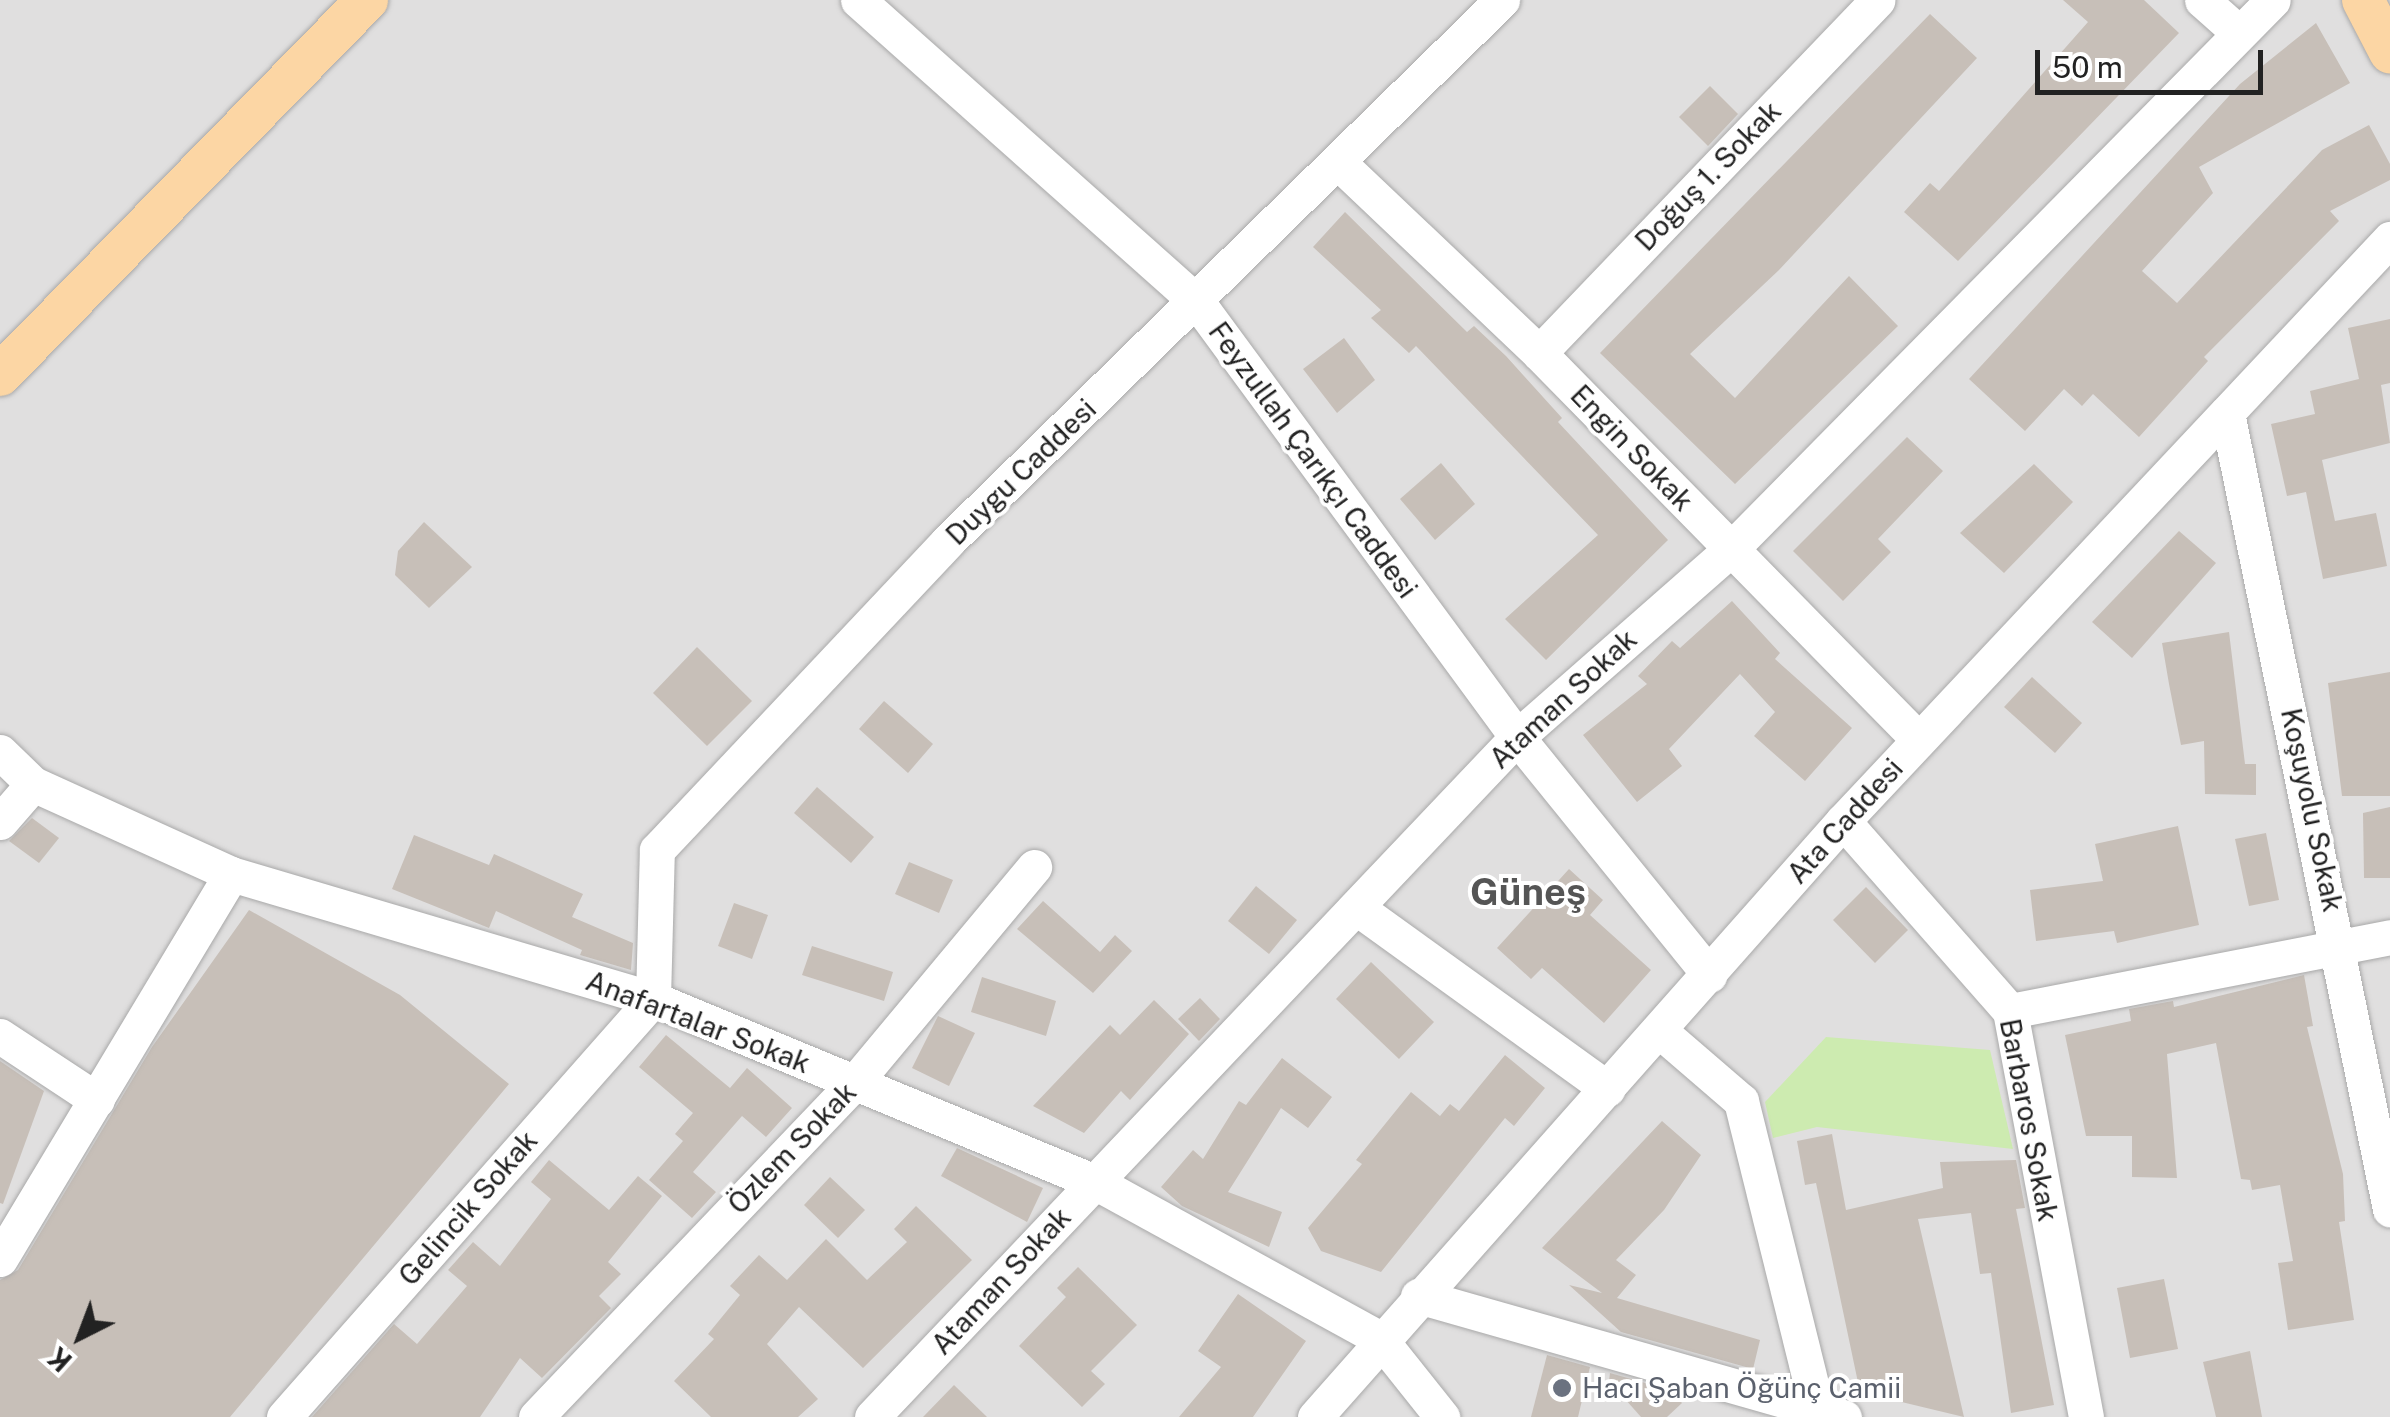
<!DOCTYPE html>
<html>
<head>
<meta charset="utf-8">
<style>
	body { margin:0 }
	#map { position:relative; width:2390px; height:1417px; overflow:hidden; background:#f2efe9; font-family:"Public Sans",sans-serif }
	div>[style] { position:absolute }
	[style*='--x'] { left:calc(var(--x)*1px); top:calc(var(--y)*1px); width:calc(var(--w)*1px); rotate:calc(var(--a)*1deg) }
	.residential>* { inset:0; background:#e0dfdf }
	.grass>* { inset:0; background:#cdebb0 }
	.building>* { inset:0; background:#c7bfb8 }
	.roads { filter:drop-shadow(0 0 2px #a9a9a9) drop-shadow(0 0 2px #a9a9a9) }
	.minor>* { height:35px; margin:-17.5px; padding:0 17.5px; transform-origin:17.5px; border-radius:17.5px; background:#fff }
	.major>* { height:42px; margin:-21px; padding:0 21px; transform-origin:21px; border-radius:21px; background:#fcd6a4 }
	.dots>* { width:28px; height:28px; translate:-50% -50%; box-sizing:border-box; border:5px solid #fff; border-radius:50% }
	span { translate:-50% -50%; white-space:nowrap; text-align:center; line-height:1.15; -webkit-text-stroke:8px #fff; paint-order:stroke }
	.street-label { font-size:28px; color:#222 }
	.worship-label { font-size:28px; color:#5b616d }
	.left { translate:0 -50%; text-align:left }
	.district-label { font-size:38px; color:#555; font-weight:700 }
	.north { position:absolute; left:30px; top:1287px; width:100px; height:100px; -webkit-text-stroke:8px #fff; paint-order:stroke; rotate:222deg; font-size:28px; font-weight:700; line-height:40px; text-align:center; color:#222 }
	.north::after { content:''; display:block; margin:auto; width:35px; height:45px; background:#222; clip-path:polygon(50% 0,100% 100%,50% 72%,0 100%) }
	.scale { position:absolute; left:2035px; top:50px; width:228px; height:45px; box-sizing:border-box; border:5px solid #222; border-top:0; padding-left:12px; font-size:30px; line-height:35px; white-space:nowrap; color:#222; -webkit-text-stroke:8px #fff; paint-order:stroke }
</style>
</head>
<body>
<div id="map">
	<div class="residential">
		<i style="clip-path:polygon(0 0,2390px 0,2390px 1417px,0 1417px)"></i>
	</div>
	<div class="grass">
		<i style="clip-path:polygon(1826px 1037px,1990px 1050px,2013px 1149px,1817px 1127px,1773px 1138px,1765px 1102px)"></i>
	</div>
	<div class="building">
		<i style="clip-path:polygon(2063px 0,2144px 0,2179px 33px,1958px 261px,1904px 212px,1930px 183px,1939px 191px,2088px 22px)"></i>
		<i style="clip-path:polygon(1930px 14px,1977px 58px,1779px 270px,1690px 354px,1735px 398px,1849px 276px,1898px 326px,1735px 484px,1600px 353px)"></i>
		<i style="clip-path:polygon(2316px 23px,2350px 83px,2199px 167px,2213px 193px,2142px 271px,2177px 303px,2322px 150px,2369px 125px,2390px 164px,2390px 180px,2330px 211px,2339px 221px,2204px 357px,2208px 361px,2139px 437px,2093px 394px,2082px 406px,2064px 389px,2025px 431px,1969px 379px,2240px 84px)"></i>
		<i style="clip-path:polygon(1710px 86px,1738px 114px,1708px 146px,1679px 117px)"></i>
		<i style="clip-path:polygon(1345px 212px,1467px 332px,1474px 326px,1506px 356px,1562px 418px,1558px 422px,1668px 540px,1546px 660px,1505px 619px,1598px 535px,1416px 346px,1409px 353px,1371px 318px,1381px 310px,1313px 247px)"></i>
		<i style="clip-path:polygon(2390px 319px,2390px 383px,2381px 385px,2390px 443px,2322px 460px,2335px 521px,2376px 513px,2387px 566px,2323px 579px,2306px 492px,2287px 496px,2271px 424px,2315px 414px,2310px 391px,2359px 379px,2348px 328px)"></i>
		<i style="clip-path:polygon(1344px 338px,1375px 380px,1337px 413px,1303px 369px)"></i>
		<i style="clip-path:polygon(1907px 437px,1943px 471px,1878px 539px,1891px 552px,1843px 601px,1793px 551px)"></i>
		<i style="clip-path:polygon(1441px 463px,1475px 504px,1435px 540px,1400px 499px)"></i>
		<i style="clip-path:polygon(2034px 464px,2073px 502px,2004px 573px,1960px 533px)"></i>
		<i style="clip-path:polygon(424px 522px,472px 567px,429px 608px,395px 575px,398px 551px)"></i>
		<i style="clip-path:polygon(2179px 531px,2216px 563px,2132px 658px,2092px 622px)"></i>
		<i style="clip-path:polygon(1732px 601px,1780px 653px,1775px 659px,1852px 728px,1805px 781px,1754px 736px,1775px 712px,1740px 674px,1669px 749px,1682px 766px,1637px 802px,1583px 735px,1647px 684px,1638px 676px,1672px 641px,1680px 648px)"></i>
		<i style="clip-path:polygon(2229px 632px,2245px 764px,2256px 764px,2256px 795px,2205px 794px,2204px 741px,2181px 745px,2169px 684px,2162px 643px)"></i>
		<i style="clip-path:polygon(697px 647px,752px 701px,707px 746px,653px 693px)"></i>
		<i style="clip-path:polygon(2390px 672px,2390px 796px,2342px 796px,2328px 683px)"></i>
		<i style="clip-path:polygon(2032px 677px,2082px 723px,2055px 753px,2004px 707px)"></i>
		<i style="clip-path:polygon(884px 701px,933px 744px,908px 773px,859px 729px)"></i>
		<i style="clip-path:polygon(817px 787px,874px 837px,851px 863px,794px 813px)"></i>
		<i style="clip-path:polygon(2390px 807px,2390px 878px,2364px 878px,2363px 813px)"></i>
		<i style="clip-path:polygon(32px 818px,59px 838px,39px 863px,9px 841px)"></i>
		<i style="clip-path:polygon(2178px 826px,2199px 925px,2117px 943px,2114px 931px,2036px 941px,2030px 890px,2103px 881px,2095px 844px)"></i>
		<i style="clip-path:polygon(2266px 833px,2279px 900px,2249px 906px,2235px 839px)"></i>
		<i style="clip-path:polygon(414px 835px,489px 865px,494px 854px,583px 894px,572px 917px,633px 943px,631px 970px,580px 955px,582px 950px,496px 911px,489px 928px,392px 889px)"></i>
		<i style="clip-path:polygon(909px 862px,953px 880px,939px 913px,895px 894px)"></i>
		<i style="clip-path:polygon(1569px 869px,1603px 900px,1590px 915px,1651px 970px,1604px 1023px,1542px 968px,1531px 979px,1497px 948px)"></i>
		<i style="clip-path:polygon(1256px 886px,1297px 920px,1269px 954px,1228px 921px)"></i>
		<i style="clip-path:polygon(1866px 887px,1908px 930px,1875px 963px,1833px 920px)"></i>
		<i style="clip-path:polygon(1043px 901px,1100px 952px,1115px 935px,1132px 951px,1093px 993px,1017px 929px)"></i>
		<i style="clip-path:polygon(734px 903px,768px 915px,752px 959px,718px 946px)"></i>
		<i style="clip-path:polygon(249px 910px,400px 995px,509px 1084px,230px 1417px,0 1417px,0 1280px,18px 1270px,152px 1047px)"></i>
		<i style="clip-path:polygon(812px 946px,893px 972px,884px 1001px,802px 975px)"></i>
		<i style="clip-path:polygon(1371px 962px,1434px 1022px,1399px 1059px,1336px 999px)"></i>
		<i style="clip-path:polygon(2304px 975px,2313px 1026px,2307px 1027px,2343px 1174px,2345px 1221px,2339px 1222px,2354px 1320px,2288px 1330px,2278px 1263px,2293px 1261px,2280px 1185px,2252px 1190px,2250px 1180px,2241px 1179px,2216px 1043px,2167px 1054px,2177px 1178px,2132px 1177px,2132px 1136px,2086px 1136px,2065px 1035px,2131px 1021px,2129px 1009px,2173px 1001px,2174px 1007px)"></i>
		<i style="clip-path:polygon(982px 977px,1056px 1001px,1046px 1036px,971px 1012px)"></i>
		<i style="clip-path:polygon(1200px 998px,1220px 1019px,1199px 1041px,1178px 1019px)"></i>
		<i style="clip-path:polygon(1154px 1000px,1189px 1034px,1130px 1100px,1121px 1091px,1084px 1133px,1033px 1106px,1110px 1025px,1120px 1035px)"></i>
		<i style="clip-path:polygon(938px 1016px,975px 1033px,949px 1086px,912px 1068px)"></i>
		<i style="clip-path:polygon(666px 1035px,730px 1088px,747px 1068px,792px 1108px,766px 1137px,742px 1116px,693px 1172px,716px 1192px,692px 1218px,649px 1180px,683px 1141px,675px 1134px,693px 1113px,639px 1067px)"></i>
		<i style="clip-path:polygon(1505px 1055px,1545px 1088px,1514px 1126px,1505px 1118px,1381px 1272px,1321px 1251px,1308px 1228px,1362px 1164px,1356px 1160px,1411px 1092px,1440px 1116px,1450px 1104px,1459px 1111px)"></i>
		<i style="clip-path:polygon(1282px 1058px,1332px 1097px,1308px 1128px,1281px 1108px,1228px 1192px,1282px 1212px,1269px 1247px,1182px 1206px,1161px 1187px,1193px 1150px,1203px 1159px,1239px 1101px,1246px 1105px)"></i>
		<i style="clip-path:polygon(0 1061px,44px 1091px,3px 1204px,0 1203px)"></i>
		<i style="clip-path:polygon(1662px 1121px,1701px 1155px,1664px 1210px,1616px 1260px,1636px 1275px,1617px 1298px,1760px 1340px,1753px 1369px,1621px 1332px,1569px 1285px,1602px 1293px,1542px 1248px)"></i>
		<i style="clip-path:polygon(1832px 1134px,1846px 1210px,1943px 1188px,1940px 1162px,2016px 1160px,2025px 1208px,2016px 1209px,2054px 1405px,2011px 1413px,1991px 1273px,1980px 1274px,1971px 1213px,1918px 1219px,1964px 1417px,1860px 1392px,1816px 1183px,1805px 1185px,1797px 1141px)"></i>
		<i style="clip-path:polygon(957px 1148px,1043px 1188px,1027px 1222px,941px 1176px)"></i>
		<i style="clip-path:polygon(549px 1160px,609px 1210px,638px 1176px,662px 1196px,608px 1262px,621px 1274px,599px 1296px,611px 1308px,542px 1378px,520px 1358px,480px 1417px,312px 1417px,394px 1324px,417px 1344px,467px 1286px,448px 1270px,473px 1242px,500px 1266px,551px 1199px,531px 1182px)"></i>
		<i style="clip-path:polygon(830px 1177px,865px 1210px,838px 1238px,804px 1205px)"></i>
		<i style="clip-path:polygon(916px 1206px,972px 1260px,863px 1368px,799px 1307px,767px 1344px,818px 1399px,798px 1417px,711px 1417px,674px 1381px,714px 1339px,708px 1334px,740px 1295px,730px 1286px,759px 1255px,787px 1280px,826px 1239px,867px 1280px,907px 1242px,894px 1229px)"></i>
		<i style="clip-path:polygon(1078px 1267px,1137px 1325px,1091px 1371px,1105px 1384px,1082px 1407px,1019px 1346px,1066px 1297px,1057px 1288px)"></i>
		<i style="clip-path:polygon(2164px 1279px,2178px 1349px,2130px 1358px,2117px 1288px)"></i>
		<i style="clip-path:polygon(1238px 1294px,1306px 1341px,1253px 1417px,1179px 1417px,1221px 1367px,1198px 1351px)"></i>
		<i style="clip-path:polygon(2250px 1351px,2262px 1417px,2216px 1417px,2203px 1362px)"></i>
		<i style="clip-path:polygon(1547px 1355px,1590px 1367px,1578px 1417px,1531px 1417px)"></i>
		<i style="clip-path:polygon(1610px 1373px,1670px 1390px,1682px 1403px,1667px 1417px,1641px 1417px,1609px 1381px)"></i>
		<i style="clip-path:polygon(954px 1385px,987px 1417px,923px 1417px)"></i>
	</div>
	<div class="roads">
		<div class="minor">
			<i style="--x:858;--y:0;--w:455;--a:41.7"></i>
			<i style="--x:1198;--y:303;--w:539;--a:53.68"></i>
			<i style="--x:1517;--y:737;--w:306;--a:51"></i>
			<i style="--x:2202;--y:0;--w:48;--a:41.6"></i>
			<i style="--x:1339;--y:163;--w:276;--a:43.5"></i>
			<i style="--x:1539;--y:353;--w:541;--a:45.52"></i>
			<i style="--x:1539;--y:353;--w:489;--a:-46.2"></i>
			<i style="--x:2227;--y:413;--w:813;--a:78.43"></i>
			<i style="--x:0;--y:752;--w:46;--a:44.1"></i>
			<i style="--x:33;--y:784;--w:217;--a:24.4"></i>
			<i style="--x:231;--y:874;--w:440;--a:16.5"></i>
			<i style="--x:653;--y:999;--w:478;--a:22.5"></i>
			<i style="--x:1095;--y:1182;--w:325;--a:28.8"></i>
			<i style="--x:1380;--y:1339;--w:100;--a:51.5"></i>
			<i style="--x:1843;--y:821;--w:253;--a:48.7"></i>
			<i style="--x:2010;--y:1011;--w:413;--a:79.4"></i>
			<i style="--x:0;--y:822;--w:50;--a:-49"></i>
			<i style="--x:1357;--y:908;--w:309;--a:35.8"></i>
			<i style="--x:2010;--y:1011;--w:387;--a:-11"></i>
			<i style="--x:1662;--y:1033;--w:104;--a:40.7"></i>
			<i style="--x:1741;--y:1101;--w:325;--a:76.1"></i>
			<i style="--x:0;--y:1036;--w:116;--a:33.4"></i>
			<i style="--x:0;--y:1259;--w:449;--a:-59"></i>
			<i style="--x:1418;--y:1296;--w:443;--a:15.9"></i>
			<i style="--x:284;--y:1417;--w:558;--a:-48.56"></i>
			<i style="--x:653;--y:999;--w:149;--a:-88.5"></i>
			<i style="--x:657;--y:850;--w:423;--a:-46.7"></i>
			<i style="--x:947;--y:542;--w:776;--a:-44.32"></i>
			<i style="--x:536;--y:1417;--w:463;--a:-46.4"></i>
			<i style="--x:855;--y:1082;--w:280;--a:-50.2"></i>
			<i style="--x:872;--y:1417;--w:937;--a:-46.51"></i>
			<i style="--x:1517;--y:737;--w:285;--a:-41.3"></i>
			<i style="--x:1731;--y:549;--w:771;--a:-45.37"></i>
			<i style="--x:1315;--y:1417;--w:796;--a:-48.46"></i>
			<i style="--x:1843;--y:821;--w:799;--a:-46.78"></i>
		</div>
		<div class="major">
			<i style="--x:2363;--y:0;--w:59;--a:62.6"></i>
			<i style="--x:0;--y:375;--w:525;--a:-45.62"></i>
		</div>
	</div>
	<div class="dots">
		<i style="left:1562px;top:1388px;background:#6b7280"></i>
	</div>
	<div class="street-label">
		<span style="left:1708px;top:176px;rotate:-46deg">Doğuş 1. Sokak</span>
		<span style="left:1632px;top:448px;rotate:46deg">Engin Sokak</span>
		<span style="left:1313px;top:460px;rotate:54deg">Feyzullah Çarıkçı Caddesi</span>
		<span style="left:1021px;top:472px;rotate:-44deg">Duygu Caddesi</span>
		<span style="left:1563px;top:699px;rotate:-43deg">Ataman Sokak</span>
		<span style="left:2312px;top:810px;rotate:78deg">Koşuyolu Sokak</span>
		<span style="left:1845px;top:821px;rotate:-48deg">Ata Caddesi</span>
		<span style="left:698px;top:1022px;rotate:21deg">Anafartalar Sokak</span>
		<span style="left:2029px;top:1120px;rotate:79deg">Barbaros Sokak</span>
		<span style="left:792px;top:1148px;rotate:-46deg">Özlem Sokak</span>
		<span style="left:468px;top:1208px;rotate:-49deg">Gelincik Sokak</span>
		<span style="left:1001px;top:1281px;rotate:-47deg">Ataman Sokak</span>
	</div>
	<div class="worship-label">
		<span class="left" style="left:1582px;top:1388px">Hacı Şaban Öğünç Camii</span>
	</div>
	<div class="district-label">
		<span style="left:1528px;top:892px">Güneş</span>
	</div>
	<div class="north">K</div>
	<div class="scale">50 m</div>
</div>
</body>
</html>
